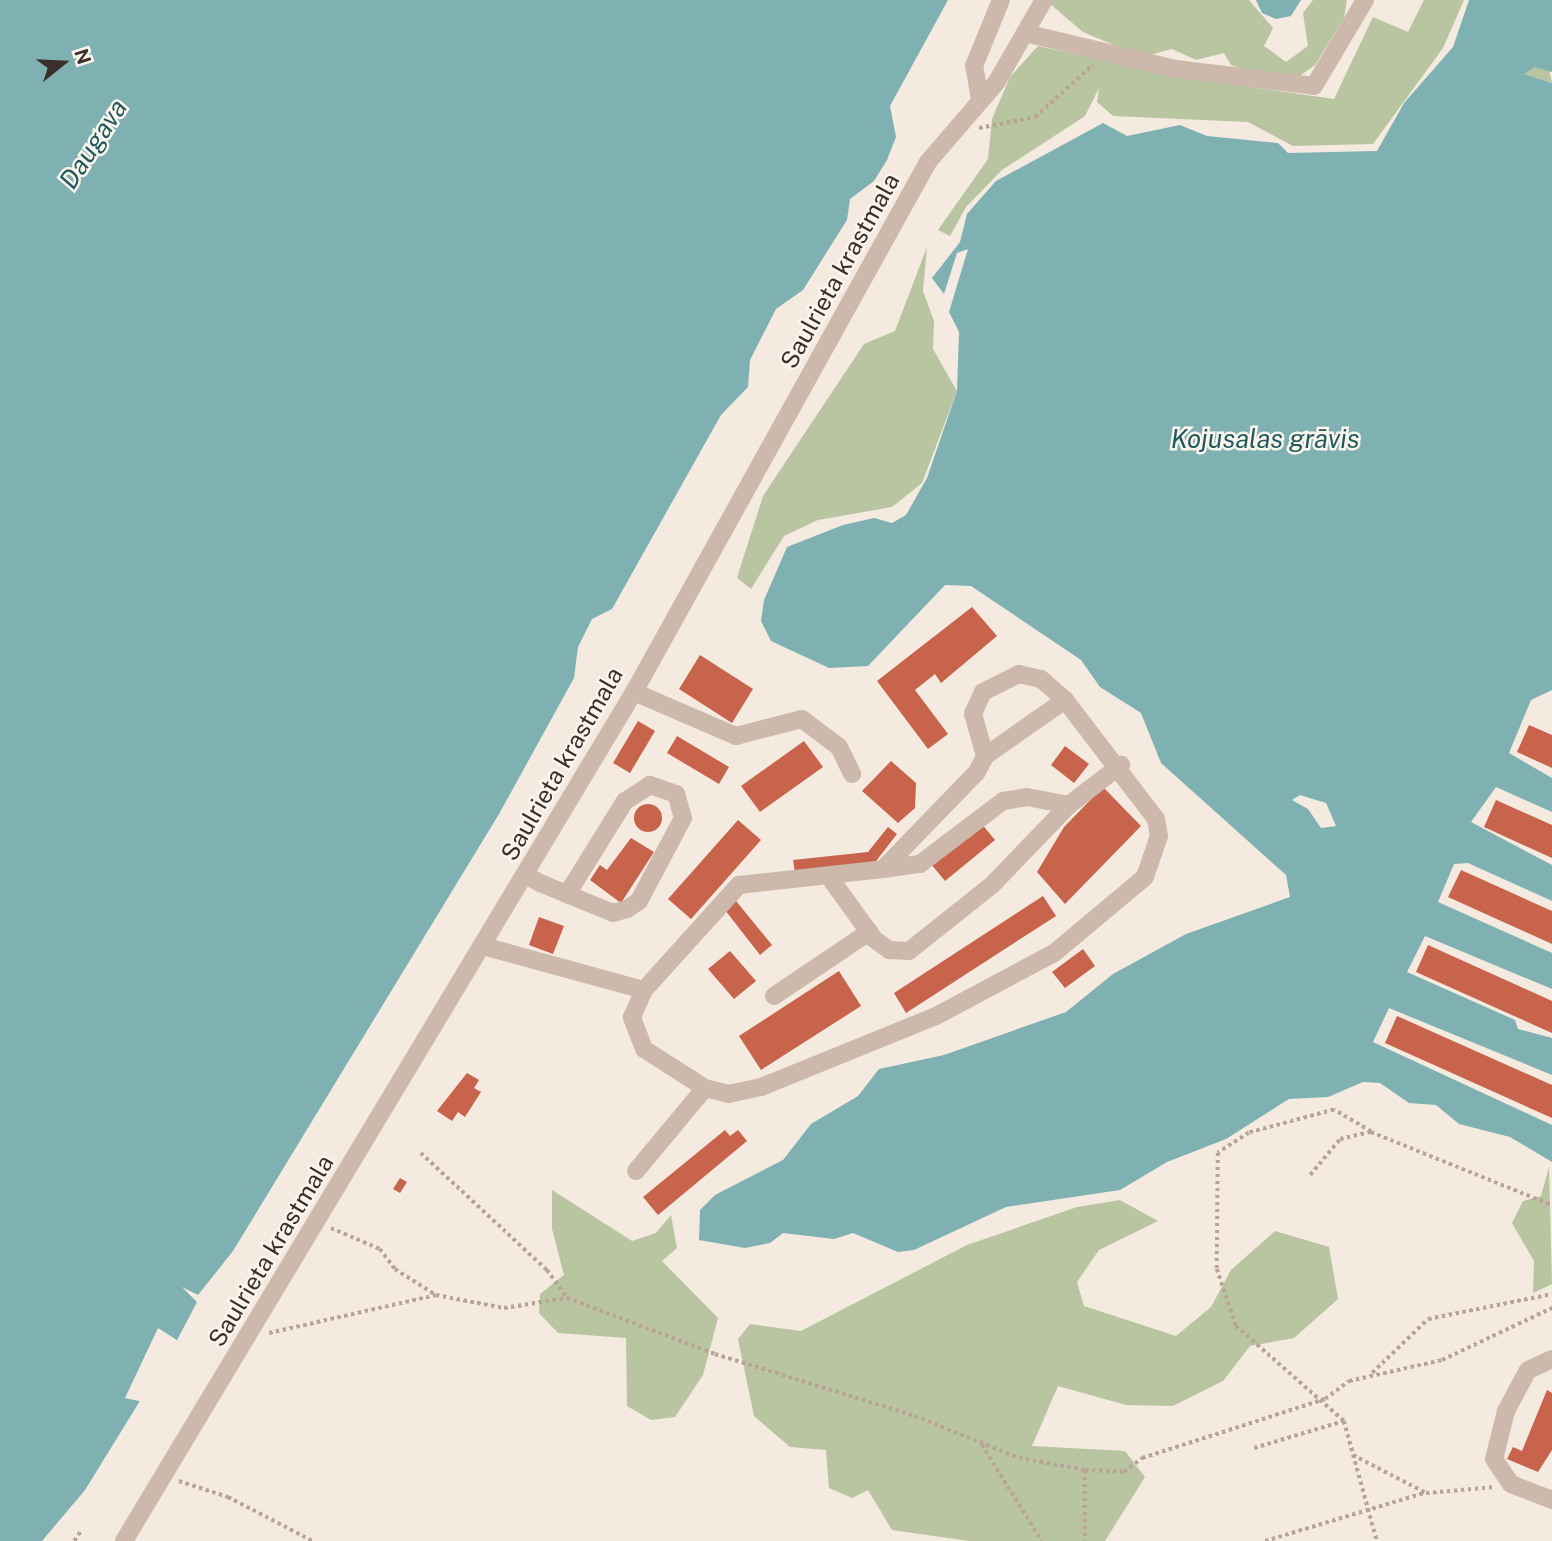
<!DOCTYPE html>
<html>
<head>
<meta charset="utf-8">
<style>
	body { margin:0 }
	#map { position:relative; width:1552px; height:1541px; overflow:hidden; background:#f4eae0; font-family:"Public Sans",sans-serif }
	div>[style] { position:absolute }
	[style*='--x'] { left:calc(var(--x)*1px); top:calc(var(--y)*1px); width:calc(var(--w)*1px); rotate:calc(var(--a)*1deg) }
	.green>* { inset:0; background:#b9c4a0 }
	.water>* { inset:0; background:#7fb1b2 }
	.pier>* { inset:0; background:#f4eae0 }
	.building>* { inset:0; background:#c7644b }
	.round { border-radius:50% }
	.path>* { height:3.5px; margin-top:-1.75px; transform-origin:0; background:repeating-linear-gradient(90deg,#b9a396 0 3.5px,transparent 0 7px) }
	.minor>* { height:18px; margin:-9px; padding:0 9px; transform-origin:9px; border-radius:9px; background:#cdb9ac }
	span { translate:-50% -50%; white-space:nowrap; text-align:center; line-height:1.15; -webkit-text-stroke:5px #fbf4ed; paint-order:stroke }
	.street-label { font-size:24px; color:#3a2f2b }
	.water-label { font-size:26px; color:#1f5b5d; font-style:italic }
	.north { position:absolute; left:28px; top:28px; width:70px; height:70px; -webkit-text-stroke:5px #fbf4ed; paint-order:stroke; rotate:72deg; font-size:19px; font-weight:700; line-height:28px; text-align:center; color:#3a2f2b }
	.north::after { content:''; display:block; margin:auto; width:24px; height:32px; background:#3a2f2b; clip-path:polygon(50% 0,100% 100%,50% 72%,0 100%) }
</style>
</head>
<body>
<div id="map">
	<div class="green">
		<i style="clip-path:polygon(1052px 0,1249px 0,1273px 28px,1264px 46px,1286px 62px,1308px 46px,1303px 13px,1313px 0,1347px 0,1344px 18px,1315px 65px,1294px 80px,1259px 76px,1231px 65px,1224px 53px,1196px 60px,1172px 49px,1146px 56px,1116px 46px,1083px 32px,1050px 4px)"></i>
		<i style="clip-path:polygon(1424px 0,1464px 0,1443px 48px,1373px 144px,1293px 146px,1248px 122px,1113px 116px,1097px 102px,1099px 88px,1085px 116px,1002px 170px,966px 207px,950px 236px,938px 230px,988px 159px,992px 119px,1010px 77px,1038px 46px,1175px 76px,1334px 99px,1373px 17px,1408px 32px)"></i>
		<i style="clip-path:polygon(1535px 67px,1549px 69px,1552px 83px,1524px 74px)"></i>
		<i style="clip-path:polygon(927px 247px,923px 291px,934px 321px,933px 349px,957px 391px,922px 483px,892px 507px,818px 520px,784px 536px,751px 589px,737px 578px,763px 496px,864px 344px,895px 331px)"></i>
		<i style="clip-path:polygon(1549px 1167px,1552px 1284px,1533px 1293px,1534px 1261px,1512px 1223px,1523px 1201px,1541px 1196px)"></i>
		<i style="clip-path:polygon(552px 1190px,632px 1241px,656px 1233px,671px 1215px,677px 1248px,662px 1261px,718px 1318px,703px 1375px,675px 1417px,651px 1420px,627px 1406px,626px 1338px,558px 1333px,539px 1313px,540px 1294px,564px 1275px,552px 1229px)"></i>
		<i style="clip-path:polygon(1120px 1200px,1158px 1221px,1099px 1250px,1077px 1282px,1084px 1306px,1176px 1336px,1211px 1307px,1231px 1270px,1275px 1231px,1329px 1247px,1338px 1299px,1294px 1338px,1250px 1346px,1223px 1381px,1173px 1406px,1126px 1405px,1058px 1386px,1032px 1446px,1125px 1451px,1145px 1477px,1105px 1541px,969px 1541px,892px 1530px,868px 1490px,852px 1498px,829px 1488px,826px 1450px,790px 1447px,754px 1416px,738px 1339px,750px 1324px,801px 1331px,967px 1245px,1077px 1207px)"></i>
	</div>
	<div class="water">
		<i style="clip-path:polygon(0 0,948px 0,890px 106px,896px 137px,887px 160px,874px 181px,850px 199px,847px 220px,803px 290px,776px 309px,750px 360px,748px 387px,721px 415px,612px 609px,592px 619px,578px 647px,574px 678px,499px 814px,233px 1251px,198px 1295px,182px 1287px,197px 1302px,174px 1346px,166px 1342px,143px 1396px,85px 1490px,42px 1541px,0 1541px)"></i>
		<i style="clip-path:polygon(1256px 0,1301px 0,1291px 16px,1276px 19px,1262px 13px)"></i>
		<i style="clip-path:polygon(evenodd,1469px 0,1552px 0,1552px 72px,1535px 67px,1524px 74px,1552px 83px,1552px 690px,1531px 700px,1509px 753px,1552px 778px,1552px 812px,1496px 787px,1471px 822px,1552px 865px,1552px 901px,1468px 863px,1454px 864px,1438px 902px,1552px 953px,1552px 989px,1425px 936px,1407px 972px,1515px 1020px,1518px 1029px,1552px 1038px,1552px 1075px,1389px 1008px,1373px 1042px,1552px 1125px,1552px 1162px,1510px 1137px,1459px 1124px,1436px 1105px,1409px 1103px,1380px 1083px,1363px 1082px,1328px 1097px,1289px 1099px,1226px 1139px,1167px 1162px,1120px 1190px,1006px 1207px,914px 1250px,898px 1252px,853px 1233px,834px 1239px,783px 1233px,770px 1243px,745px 1248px,699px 1240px,700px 1210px,715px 1195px,783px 1160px,811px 1124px,858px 1096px,879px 1069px,944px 1055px,1066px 1012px,1113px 974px,1186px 934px,1290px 897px,1286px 875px,1161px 763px,1141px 713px,1100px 687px,1081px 660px,971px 586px,945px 585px,868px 666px,829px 668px,771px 641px,761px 621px,764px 600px,787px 547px,843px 525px,874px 518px,892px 523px,906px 515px,927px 478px,957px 391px,959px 332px,949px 312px,968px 249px,957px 253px,944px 294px,932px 278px,960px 242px,967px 214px,996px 181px,1103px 123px,1127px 136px,1180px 125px,1207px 136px,1278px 143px,1288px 153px,1377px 151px,1404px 103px,1453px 47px,1469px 0,1300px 795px,1326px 803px,1336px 826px,1321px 828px,1308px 809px,1292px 800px,1300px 795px)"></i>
	</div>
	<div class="pier">
		<i style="clip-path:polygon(158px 1328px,180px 1342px,175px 1349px,168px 1347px,143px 1402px,125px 1398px)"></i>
	</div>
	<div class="building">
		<i style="clip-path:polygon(972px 607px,997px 636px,941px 683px,935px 674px,915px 690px,948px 734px,928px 749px,877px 681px)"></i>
		<i style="clip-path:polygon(700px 655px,753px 689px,732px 723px,679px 689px)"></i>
		<i style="clip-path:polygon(638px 721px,655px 731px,630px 773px,613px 763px)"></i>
		<i style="clip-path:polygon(1529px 725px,1552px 735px,1552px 768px,1517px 752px)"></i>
		<i style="clip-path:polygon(677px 736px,729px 767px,719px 784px,667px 753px)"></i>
		<i style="clip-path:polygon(804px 741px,823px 767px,760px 812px,741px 786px)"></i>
		<i style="clip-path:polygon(1065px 746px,1089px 764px,1074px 783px,1051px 765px)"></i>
		<i style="clip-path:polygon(891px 761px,916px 783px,915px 808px,898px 823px,862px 791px)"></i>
		<i style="clip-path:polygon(1103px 787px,1141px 826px,1065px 904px,1037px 872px,1064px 827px)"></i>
		<i style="clip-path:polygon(1496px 800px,1552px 825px,1552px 858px,1484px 827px)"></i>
		<i class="round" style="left:634px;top:804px;width:28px;height:28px"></i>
		<i style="clip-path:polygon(738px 820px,761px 840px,691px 919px,668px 899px)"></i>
		<i style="clip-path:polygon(981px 823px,995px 840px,945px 881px,931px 864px)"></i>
		<i style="clip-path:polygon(888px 827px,897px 834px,873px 865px,795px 873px,793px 860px,868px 852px)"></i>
		<i style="clip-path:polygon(631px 838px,654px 852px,621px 903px,590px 880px,600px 865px,607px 870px)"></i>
		<i style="clip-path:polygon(1461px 870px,1552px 911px,1552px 944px,1448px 897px)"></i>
		<i style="clip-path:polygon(1043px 896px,1056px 916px,906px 1013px,894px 993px)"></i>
		<i style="clip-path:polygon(736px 901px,772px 945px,760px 955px,725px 910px)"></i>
		<i style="clip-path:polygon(539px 917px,564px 926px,553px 954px,529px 945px)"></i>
		<i style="clip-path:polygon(1428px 945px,1552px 1001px,1552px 1033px,1416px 972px)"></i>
		<i style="clip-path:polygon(1083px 949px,1095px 966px,1065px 988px,1052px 972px)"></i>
		<i style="clip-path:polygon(730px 951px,756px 981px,734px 999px,708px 969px)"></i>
		<i style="clip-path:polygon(839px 971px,861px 1006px,761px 1070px,739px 1036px)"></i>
		<i style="clip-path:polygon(1397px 1016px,1552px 1085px,1552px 1118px,1385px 1043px)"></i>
		<i style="clip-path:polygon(467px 1073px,479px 1080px,474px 1088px,481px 1092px,465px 1117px,458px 1112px,452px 1121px,437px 1111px)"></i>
		<i style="clip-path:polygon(725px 1130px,730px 1136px,738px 1130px,747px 1141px,658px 1215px,643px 1197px)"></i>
		<i style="clip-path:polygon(400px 1178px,407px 1182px,400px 1193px,393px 1189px)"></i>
		<i style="clip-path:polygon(1547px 1390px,1552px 1393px,1552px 1450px,1538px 1472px,1507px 1459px,1513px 1447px,1522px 1451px)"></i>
	</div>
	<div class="path">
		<i style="--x:979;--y:128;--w:57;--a:-11.1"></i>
		<i style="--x:1035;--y:117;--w:78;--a:-41.9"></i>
		<i style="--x:1371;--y:1132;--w:43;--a:-149.3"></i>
		<i style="--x:1334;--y:1110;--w:88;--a:164.9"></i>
		<i style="--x:1249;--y:1133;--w:37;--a:147"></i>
		<i style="--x:1218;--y:1153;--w:116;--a:90.5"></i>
		<i style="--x:1217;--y:1269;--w:60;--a:71.6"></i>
		<i style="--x:1236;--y:1326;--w:144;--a:41.3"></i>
		<i style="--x:1344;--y:1421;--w:124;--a:74.6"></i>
		<i style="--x:421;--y:1153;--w:172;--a:42.9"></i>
		<i style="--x:547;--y:1270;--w:34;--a:54"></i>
		<i style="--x:1310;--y:1175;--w:47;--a:-50.2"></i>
		<i style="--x:1340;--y:1139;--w:32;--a:-13"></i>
		<i style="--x:1371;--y:1132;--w:195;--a:22"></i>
		<i style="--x:331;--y:1228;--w:53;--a:23.2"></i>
		<i style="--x:380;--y:1249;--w:25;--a:53"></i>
		<i style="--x:395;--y:1269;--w:49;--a:32.4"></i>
		<i style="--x:436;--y:1295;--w:69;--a:10.8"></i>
		<i style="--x:504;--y:1308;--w:64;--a:-9"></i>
		<i style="--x:567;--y:1298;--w:158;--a:20.7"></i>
		<i style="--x:715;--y:1354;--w:209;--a:17.2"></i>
		<i style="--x:915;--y:1416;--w:112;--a:22"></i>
		<i style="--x:1019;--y:1458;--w:67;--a:10.3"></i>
		<i style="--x:1085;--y:1470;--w:71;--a:90"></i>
		<i style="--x:269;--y:1333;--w:171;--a:-12.8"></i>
		<i style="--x:1372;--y:1373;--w:78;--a:-44"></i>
		<i style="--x:1428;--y:1319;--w:126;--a:-11.4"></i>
		<i style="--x:982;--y:1445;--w:113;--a:58"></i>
		<i style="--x:1254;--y:1448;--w:94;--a:-16.7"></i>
		<i style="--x:1353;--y:1455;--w:82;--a:27.5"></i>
		<i style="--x:1426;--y:1493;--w:69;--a:-5"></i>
		<i style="--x:1085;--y:1470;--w:39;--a:3"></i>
		<i style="--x:1124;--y:1472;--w:23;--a:-38"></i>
		<i style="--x:1142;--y:1458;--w:192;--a:-17.9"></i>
		<i style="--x:1325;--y:1399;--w:30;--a:-37"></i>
		<i style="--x:1349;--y:1381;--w:95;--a:-12.7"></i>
		<i style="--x:1442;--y:1360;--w:122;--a:-25.3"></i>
		<i style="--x:179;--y:1481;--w:52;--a:18.1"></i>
		<i style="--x:228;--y:1497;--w:96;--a:27.4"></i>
		<i style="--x:74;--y:1541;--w:11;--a:-56"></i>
		<i style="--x:1265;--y:1541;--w:166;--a:-16.8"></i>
	</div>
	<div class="minor">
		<i style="--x:1025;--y:33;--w:155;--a:13.4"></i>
		<i style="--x:1176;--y:69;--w:139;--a:7"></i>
		<i style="--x:1314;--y:86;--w:100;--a:-59.3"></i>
		<i style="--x:980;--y:99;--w:34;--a:-100"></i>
		<i style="--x:974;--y:66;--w:71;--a:-67.8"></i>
		<i style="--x:634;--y:692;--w:111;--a:23.3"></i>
		<i style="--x:736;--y:736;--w:68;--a:-14.4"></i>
		<i style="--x:802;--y:719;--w:46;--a:37.1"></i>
		<i style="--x:839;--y:747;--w:30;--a:64"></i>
		<i style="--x:985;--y:756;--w:98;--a:-35"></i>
		<i style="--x:883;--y:869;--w:37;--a:-8"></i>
		<i style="--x:920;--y:864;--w:104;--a:-37.2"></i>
		<i style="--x:1003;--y:801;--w:24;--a:-9"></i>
		<i style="--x:1027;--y:797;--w:43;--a:10.8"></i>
		<i style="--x:526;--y:875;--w:16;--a:30"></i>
		<i style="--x:540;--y:883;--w:79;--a:22.3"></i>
		<i style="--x:613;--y:913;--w:15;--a:-16"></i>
		<i style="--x:627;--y:909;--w:14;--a:-34"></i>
		<i style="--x:639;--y:901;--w:94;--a:-62.1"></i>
		<i style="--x:683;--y:818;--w:25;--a:-106"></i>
		<i style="--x:676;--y:794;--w:28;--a:-161"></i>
		<i style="--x:650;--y:785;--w:30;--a:147"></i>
		<i style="--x:625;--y:801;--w:110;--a:121.9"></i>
		<i style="--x:830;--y:878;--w:75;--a:54.2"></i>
		<i style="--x:874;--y:939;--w:19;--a:36"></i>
		<i style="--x:889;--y:950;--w:20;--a:3"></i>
		<i style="--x:909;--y:951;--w:106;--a:-38.5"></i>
		<i style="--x:992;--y:885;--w:111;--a:-46.1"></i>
		<i style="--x:1069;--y:805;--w:66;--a:-37.6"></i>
		<i style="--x:483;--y:946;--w:167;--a:15.3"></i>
		<i style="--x:644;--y:990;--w:142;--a:-47.9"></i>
		<i style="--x:739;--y:885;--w:145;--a:-6.3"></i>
		<i style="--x:883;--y:869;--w:135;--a:-45.9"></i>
		<i style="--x:977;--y:772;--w:18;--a:-63"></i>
		<i style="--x:985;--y:756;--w:44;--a:-105.9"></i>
		<i style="--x:973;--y:714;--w:24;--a:-66"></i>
		<i style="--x:983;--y:692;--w:40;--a:-26.6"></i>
		<i style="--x:1019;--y:674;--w:23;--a:13"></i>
		<i style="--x:1041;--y:679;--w:32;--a:41"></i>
		<i style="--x:1065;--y:700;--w:150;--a:52.6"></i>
		<i style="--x:1156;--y:819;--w:17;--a:80"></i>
		<i style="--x:1159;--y:836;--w:43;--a:108.9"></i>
		<i style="--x:1145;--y:877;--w:119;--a:140.1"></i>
		<i style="--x:1054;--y:953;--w:134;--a:151.9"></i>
		<i style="--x:936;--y:1016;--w:189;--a:157.9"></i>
		<i style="--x:761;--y:1087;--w:33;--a:168"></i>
		<i style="--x:729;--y:1094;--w:25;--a:-166"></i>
		<i style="--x:705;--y:1088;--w:72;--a:-147.4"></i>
		<i style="--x:644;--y:1049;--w:34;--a:-111"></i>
		<i style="--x:632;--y:1017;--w:30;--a:-66"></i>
		<i style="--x:774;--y:996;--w:115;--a:-34"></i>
		<i style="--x:636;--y:1171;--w:108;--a:-50.3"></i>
		<i style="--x:1552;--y:1359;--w:26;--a:155"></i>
		<i style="--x:1528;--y:1370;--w:47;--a:118.2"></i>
		<i style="--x:1506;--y:1411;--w:49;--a:104"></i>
		<i style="--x:1494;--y:1459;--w:30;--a:56"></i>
		<i style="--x:1511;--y:1484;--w:44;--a:21.3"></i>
		<i style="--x:124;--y:1541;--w:990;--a:-59.01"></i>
		<i style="--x:634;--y:692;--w:606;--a:-60.98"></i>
		<i style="--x:928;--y:162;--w:104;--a:-49.3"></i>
		<i style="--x:996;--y:83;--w:96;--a:-60"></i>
	</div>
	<div class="street-label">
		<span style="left:840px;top:271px;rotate:-61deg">Saulrieta krastmala</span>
		<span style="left:562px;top:764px;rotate:-60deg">Saulrieta krastmala</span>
		<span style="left:271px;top:1251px;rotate:-59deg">Saulrieta krastmala</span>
	</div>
	<div class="water-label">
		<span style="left:93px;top:144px;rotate:-57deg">Daugava</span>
		<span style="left:1265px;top:439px">Kojusalas grāvis</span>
	</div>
	<div class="north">N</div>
</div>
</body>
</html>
